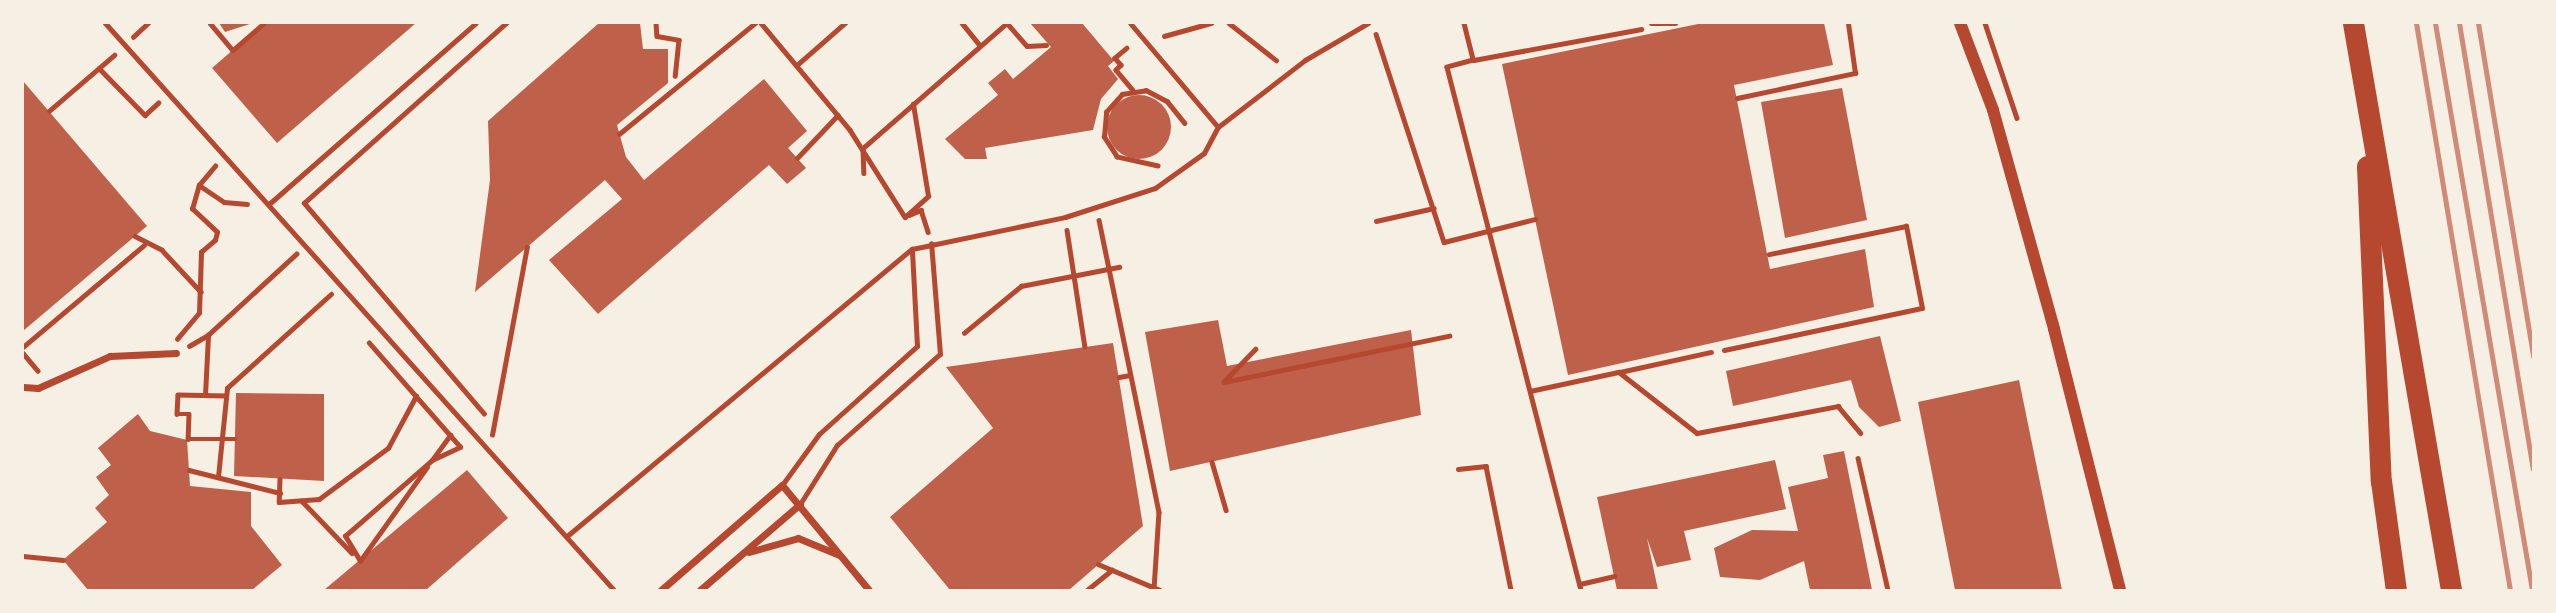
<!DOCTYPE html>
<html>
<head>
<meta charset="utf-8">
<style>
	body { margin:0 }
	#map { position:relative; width:2556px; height:613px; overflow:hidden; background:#f6efe4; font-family:Cabin,sans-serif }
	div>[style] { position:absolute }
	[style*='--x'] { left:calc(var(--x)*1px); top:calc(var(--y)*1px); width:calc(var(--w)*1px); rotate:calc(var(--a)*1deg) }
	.building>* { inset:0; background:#bf614a }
	.round { border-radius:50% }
	.path>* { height:4.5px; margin:-2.25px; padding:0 2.25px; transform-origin:2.25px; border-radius:2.25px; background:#b5482f }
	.service>* { height:5px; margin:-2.5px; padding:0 2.5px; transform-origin:2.5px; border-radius:2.5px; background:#b5482f }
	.minor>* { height:7px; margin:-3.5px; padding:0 3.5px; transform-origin:3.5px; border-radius:3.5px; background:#b5482f }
	.tertiary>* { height:12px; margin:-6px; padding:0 6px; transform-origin:6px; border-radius:6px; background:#b5482f }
	.motorway>* { height:21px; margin:-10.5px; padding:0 10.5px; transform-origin:10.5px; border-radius:10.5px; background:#b5482f }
	.rail>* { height:5px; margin:-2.5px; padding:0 2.5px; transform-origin:2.5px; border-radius:2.5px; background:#cf8b77 }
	span { translate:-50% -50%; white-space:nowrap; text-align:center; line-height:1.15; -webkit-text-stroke:5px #f6efe4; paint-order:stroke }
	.frame { position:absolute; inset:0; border:24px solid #f6efe4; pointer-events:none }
</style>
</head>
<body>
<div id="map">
	<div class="building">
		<i style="clip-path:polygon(219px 23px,253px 23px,225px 32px)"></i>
		<i style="clip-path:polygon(264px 23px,416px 23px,277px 143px,212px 68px)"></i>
		<i style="clip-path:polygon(599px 23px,640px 23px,643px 49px,668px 49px,668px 83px,617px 125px,626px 157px,644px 180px,764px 79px,807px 131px,788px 148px,806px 168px,787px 184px,769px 165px,598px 314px,549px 260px,622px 199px,605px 180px,475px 292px,490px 180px,488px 121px)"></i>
		<i style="clip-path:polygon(1030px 23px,1082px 23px,1114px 61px,1108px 66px,1118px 79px,1101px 99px,1093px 130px,985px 148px,987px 159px,965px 159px,945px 139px,998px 95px,988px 83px,1005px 69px,1013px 79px,1051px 47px)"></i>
		<i style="clip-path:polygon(1703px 23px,1824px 23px,1833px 65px,1734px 85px,1770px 269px,1865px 249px,1874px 307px,1568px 375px,1502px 64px)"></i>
		<i style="clip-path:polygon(23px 81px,147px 226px,23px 331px)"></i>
		<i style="clip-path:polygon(1842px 88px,1867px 220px,1785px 238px,1761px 102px)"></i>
		<i class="round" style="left:1107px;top:95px;width:64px;height:64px"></i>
		<i style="clip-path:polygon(1218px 320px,1227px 366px,1411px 330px,1421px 415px,1170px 471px,1145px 332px)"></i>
		<i style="clip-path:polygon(1880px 336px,1901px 421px,1879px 427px,1859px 407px,1851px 380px,1733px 406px,1726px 371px)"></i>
		<i style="clip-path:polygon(1113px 343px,1143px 526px,1069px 590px,950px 590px,890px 517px,993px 428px,946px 367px)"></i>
		<i style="clip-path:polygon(2019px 380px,2062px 590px,1955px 590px,1918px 402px)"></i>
		<i style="clip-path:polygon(236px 393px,324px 394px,324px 481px,234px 476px)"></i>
		<i style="clip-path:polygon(138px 414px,150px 431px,187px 440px,190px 486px,251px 492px,251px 526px,282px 565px,252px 590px,88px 590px,63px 560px,107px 522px,95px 508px,109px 495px,96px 477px,111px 465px,98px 448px)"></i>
		<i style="clip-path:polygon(1844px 451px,1872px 590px,1810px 590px,1804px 561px,1760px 580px,1720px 577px,1714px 548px,1752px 530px,1798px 531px,1788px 487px,1828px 478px,1823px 455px)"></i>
		<i style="clip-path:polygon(1775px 460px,1786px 509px,1684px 531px,1691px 560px,1657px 567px,1647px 538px,1658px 590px,1617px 590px,1597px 497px)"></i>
		<i style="clip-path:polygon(467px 470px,508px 518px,426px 590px,324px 590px)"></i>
	</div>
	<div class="path">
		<i style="--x:210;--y:23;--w:35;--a:50"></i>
		<i style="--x:233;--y:50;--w:41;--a:-41.1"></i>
		<i style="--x:656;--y:23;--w:13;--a:86"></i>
		<i style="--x:657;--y:36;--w:22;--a:10"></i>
		<i style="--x:679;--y:40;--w:36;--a:96"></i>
		<i style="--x:761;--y:23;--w:139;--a:50.2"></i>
		<i style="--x:850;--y:130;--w:103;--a:57.7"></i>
		<i style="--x:962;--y:23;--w:28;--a:51"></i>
		<i style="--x:1229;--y:23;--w:60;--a:38.2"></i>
		<i style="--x:1464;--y:23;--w:38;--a:76"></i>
		<i style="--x:1473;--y:60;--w:27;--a:165"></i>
		<i style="--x:1447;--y:67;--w:540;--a:75.63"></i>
		<i style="--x:1985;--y:23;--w:100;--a:71.4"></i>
		<i style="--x:1376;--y:34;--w:219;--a:71.9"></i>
		<i style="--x:1444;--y:242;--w:94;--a:-14.2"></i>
		<i style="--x:1164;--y:36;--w:49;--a:-15.5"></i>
		<i style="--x:133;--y:37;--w:21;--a:-43"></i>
		<i style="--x:1127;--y:48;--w:16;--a:140"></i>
		<i style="--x:1115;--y:58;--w:9;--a:49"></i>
		<i style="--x:1121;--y:65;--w:7;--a:135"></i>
		<i style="--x:1116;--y:70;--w:26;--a:50"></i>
		<i style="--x:1474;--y:60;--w:170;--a:-10.5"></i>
		<i style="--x:797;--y:65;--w:64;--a:-41.2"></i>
		<i style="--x:99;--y:68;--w:66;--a:45.6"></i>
		<i style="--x:145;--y:115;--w:18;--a:-43"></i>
		<i style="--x:49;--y:111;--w:86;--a:-40.7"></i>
		<i style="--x:619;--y:134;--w:176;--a:-39.2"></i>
		<i style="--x:863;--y:148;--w:191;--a:-41"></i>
		<i style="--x:1007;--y:23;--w:30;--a:49"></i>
		<i style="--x:1027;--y:46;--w:19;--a:-3"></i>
		<i style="--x:863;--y:149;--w:24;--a:88"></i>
		<i style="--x:797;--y:158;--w:59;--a:-46.4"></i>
		<i style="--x:1158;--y:166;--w:42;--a:-167.6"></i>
		<i style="--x:1117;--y:157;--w:24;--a:-123"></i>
		<i style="--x:1104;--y:137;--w:25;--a:-85"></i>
		<i style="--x:1106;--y:112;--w:24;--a:-48"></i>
		<i style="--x:1122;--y:94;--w:24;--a:-9"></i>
		<i style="--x:1146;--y:90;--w:24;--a:28"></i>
		<i style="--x:1167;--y:101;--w:28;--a:51"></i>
		<i style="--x:199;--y:185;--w:30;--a:34"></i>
		<i style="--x:224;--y:202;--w:23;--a:5"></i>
		<i style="--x:909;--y:215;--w:13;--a:-23"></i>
		<i style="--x:921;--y:210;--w:23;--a:72"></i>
		<i style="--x:905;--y:217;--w:31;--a:-42"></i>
		<i style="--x:928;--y:196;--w:93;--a:-99.3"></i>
		<i style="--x:1099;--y:220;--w:298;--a:78.4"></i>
		<i style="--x:1159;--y:512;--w:78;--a:93.7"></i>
		<i style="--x:1376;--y:221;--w:59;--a:-12.6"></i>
		<i style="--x:1067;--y:230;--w:118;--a:81.3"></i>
		<i style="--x:135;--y:236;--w:30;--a:27"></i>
		<i style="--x:162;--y:250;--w:57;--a:47.1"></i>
		<i style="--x:964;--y:333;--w:74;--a:-39.5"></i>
		<i style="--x:1021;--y:286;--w:100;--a:-11"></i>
		<i style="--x:177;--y:339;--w:34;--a:-50"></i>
		<i style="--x:199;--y:313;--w:61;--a:-88.1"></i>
		<i style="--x:201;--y:252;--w:18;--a:-41"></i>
		<i style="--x:215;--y:240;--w:8;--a:-76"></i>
		<i style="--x:217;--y:232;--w:34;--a:-137"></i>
		<i style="--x:192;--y:209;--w:25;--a:-74"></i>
		<i style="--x:199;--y:185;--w:25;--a:-50"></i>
		<i style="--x:189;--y:346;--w:22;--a:-30"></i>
		<i style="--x:23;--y:347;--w:158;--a:-40.1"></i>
		<i style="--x:1256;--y:349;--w:46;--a:134.1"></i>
		<i style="--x:1224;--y:382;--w:230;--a:-11.6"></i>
		<i style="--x:23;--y:353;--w:23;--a:50"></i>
		<i style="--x:1620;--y:372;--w:93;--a:-12.4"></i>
		<i style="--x:1119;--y:377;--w:11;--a:-10"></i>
		<i style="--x:1530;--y:391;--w:91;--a:-12.1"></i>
		<i style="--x:1619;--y:372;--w:99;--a:38"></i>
		<i style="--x:1697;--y:433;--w:144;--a:-10.8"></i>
		<i style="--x:1838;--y:406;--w:35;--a:50"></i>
		<i style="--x:205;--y:395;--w:60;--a:-87.1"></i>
		<i style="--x:208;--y:335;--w:120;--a:-42.6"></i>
		<i style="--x:226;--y:396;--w:48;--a:-178.8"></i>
		<i style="--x:178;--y:395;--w:19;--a:93"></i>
		<i style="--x:177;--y:414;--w:12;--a:0"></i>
		<i style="--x:189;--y:414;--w:25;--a:92"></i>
		<i style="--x:188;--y:439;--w:47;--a:0"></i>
		<i style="--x:484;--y:414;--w:277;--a:-130.5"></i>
		<i style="--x:304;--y:203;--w:271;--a:-41.7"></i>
		<i style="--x:492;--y:435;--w:191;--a:-79.5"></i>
		<i style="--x:1858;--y:458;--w:135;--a:77.2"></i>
		<i style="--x:432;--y:460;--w:31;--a:-54"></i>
		<i style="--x:1212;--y:462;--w:50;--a:73.7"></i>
		<i style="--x:1458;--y:469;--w:28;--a:-6"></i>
		<i style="--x:1486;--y:466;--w:126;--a:78.6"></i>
		<i style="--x:189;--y:470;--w:94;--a:14.2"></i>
		<i style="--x:218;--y:477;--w:89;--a:-84.2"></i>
		<i style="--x:227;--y:388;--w:140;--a:-42.1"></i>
		<i style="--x:280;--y:479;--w:23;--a:92"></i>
		<i style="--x:279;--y:502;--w:40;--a:-4.3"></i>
		<i style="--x:319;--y:499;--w:86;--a:-36.5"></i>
		<i style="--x:388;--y:448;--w:59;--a:-61.7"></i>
		<i style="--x:302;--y:501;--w:72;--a:46.1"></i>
		<i style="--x:23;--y:556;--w:40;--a:5.7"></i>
		<i style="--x:360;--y:561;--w:29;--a:-121"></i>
		<i style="--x:345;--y:536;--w:116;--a:-41.1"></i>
		<i style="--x:432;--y:460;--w:31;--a:-25"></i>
		<i style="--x:460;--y:447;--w:138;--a:-131.2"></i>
		<i style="--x:360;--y:561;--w:115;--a:-54.5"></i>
		<i style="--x:1098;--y:564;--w:67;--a:22.8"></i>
		<i style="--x:1580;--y:584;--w:35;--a:-13"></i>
		<i style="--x:1087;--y:590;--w:32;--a:-39"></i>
	</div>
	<div class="service">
		<i style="--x:105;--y:23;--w:762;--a:48.09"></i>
		<i style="--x:1130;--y:23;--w:136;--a:49.8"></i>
		<i style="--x:1651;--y:23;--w:24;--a:0"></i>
		<i style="--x:1737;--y:98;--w:121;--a:-12"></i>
		<i style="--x:1855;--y:73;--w:50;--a:-98"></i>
		<i style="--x:269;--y:204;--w:275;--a:-41.2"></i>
		<i style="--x:1724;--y:350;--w:202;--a:-12"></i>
		<i style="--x:1922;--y:308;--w:84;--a:-101"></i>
		<i style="--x:1906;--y:226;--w:140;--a:168.4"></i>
		<i style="--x:782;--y:485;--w:63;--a:-54"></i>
		<i style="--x:819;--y:434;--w:132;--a:-41.9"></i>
		<i style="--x:917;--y:346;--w:97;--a:-93"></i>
		<i style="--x:800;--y:504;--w:70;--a:-57.9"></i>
		<i style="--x:837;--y:445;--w:137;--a:-41.5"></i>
		<i style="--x:940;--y:354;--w:111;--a:-94.6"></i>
		<i style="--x:567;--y:536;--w:449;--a:-39.8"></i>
		<i style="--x:912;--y:249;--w:156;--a:-11.8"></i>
		<i style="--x:1065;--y:217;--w:95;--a:-17.9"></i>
		<i style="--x:1155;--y:188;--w:60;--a:-35.5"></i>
		<i style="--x:1204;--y:153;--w:30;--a:-62"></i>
		<i style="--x:1218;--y:127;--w:110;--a:-37.6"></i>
		<i style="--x:1305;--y:60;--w:73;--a:-30.4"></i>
	</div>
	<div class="minor">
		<i style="--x:23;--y:387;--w:15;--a:4"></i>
		<i style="--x:38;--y:388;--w:79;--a:-24"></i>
		<i style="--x:110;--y:356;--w:66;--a:-2.6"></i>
		<i style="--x:749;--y:552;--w:51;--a:-15.9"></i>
		<i style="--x:798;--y:538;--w:44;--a:22.5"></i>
		<i style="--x:661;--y:590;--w:160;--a:-41"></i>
		<i style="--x:782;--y:485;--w:136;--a:50.4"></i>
		<i style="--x:700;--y:590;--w:132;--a:-40.7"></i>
	</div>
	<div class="tertiary">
		<i style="--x:1960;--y:23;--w:93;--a:69.2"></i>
		<i style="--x:1993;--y:110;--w:227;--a:74.4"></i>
		<i style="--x:2054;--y:329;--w:269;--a:75.8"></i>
	</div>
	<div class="motorway">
		<i style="--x:2353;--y:23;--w:575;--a:80.19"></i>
		<i style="--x:2367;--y:166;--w:315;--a:87.5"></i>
		<i style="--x:2381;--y:481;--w:110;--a:82.2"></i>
	</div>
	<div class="rail">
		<i style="--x:2416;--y:23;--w:575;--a:80.59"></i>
		<i style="--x:2435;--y:23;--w:575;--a:80.29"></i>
		<i style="--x:2459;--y:23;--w:452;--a:80.6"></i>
		<i style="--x:2478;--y:23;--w:338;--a:80.6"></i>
	</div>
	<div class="frame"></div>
</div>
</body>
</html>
